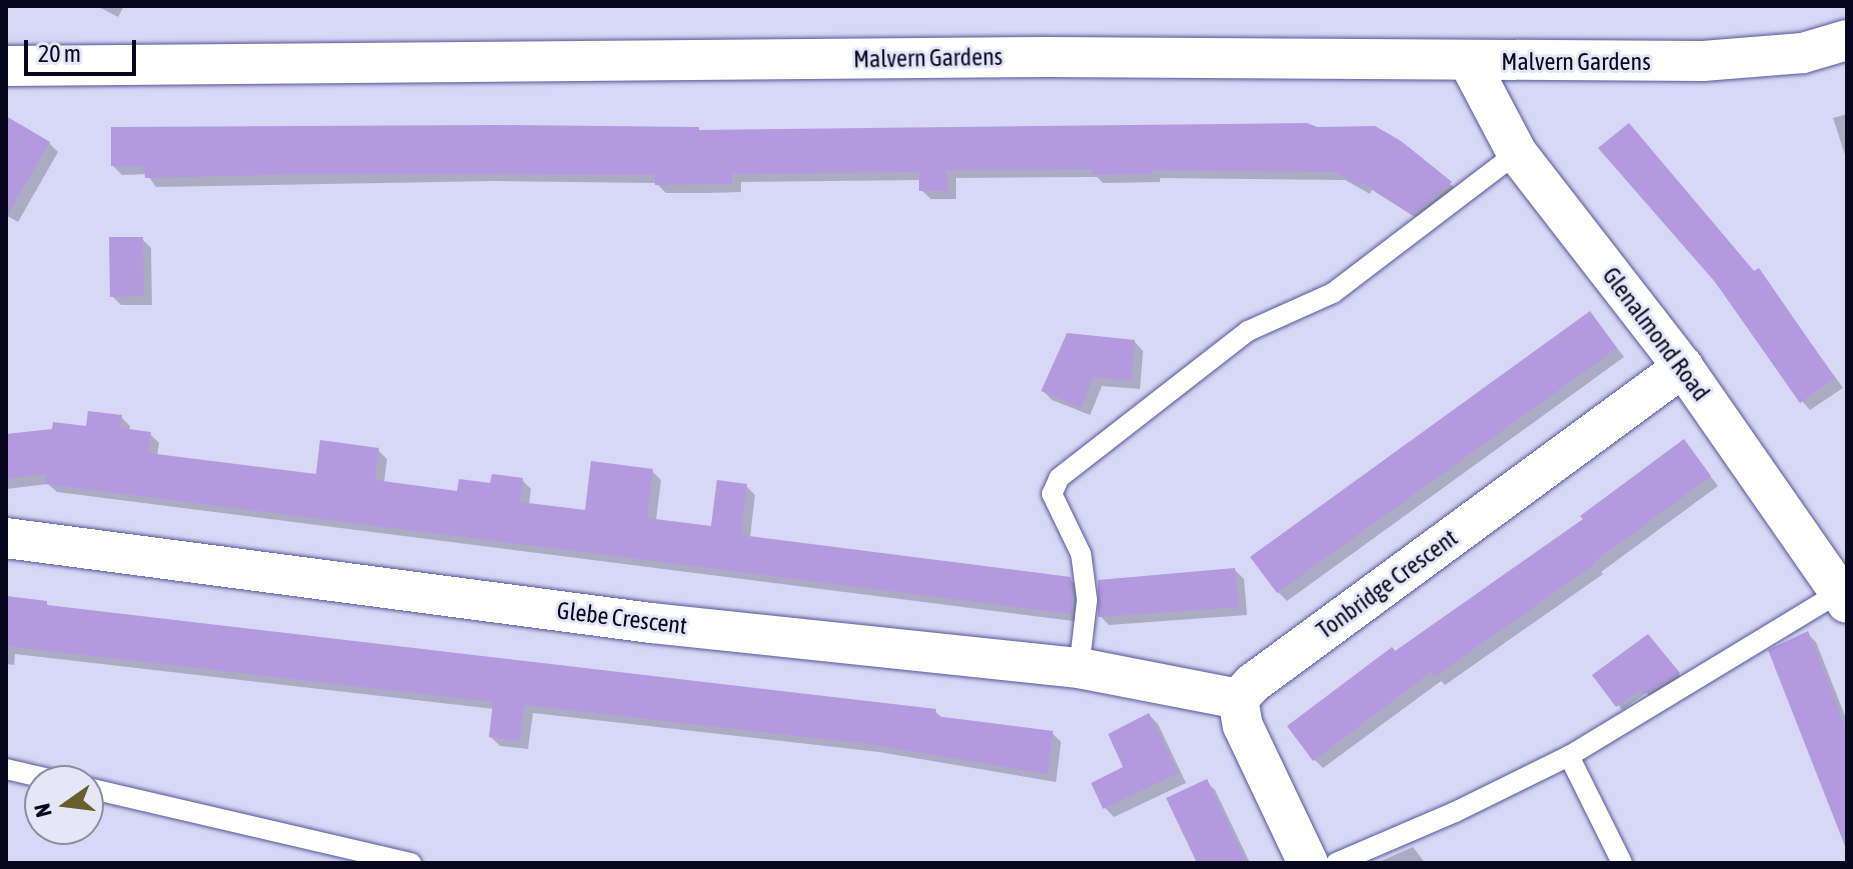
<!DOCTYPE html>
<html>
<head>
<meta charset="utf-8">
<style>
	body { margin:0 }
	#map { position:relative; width:1853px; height:869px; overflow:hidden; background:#d6d8f6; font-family:"Asap Condensed",sans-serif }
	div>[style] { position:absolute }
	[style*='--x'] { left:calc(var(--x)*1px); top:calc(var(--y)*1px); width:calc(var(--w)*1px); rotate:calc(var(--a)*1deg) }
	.shadow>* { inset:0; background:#0003 }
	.building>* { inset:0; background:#b399de }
	.roads { filter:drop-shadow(0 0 2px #565797) drop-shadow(0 0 2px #565797) }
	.service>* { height:20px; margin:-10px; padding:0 10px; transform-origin:10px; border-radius:10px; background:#fff }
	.minor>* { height:40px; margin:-20px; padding:0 20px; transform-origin:20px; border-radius:20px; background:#fff }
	span { translate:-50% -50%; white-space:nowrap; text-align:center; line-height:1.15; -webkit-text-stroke:6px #e5e7f6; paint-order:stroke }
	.street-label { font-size:24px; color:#080720 }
	.frame { position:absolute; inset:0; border:8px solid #080720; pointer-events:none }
	.north { position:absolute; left:24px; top:765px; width:80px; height:80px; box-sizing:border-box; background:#e5e7f6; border:2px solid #8d8da0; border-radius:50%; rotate:256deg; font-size:22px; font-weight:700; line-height:32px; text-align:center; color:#080720 }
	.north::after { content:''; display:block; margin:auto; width:28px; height:36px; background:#675f2c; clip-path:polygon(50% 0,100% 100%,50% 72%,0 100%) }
	.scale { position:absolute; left:24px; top:40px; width:112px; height:36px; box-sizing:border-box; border:4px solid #080720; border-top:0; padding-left:10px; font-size:24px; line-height:28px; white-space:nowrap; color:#080720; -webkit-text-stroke:6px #e5e7f6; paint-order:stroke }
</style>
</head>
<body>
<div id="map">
	<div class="shadow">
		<i style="clip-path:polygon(97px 6px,124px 6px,118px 17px)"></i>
		<i style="clip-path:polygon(232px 6px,935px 6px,870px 7px)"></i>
		<i style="clip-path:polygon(1847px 114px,1847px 161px,1833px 118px)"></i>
		<i style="clip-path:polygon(6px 129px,49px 143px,58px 152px,18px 222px,6px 215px)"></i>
		<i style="clip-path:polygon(698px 129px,701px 132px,1400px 143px,1460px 192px,1423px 222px,1372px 190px,1370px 194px,1345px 180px,1160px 178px,1160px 182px,1103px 183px,1097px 177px,956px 178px,956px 199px,931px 199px,921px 190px,921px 180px,741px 182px,741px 192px,709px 193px,666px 193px,656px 183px,495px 181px,156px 187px,147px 174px,122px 175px,113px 166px)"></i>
		<i style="clip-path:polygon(142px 239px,151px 248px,152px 305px,121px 305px,112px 296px)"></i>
		<i style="clip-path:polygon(1759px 271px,1843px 388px,1810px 410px,1802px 401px,1755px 273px)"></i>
		<i style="clip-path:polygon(1590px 313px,1624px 357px,1287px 601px,1278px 592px)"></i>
		<i style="clip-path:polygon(1134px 341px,1143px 351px,1140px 389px,1102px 386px,1090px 415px,1052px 400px,1043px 391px)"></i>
		<i style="clip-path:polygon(121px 417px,130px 426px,129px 431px,150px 434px,159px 443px,157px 456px,318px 476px,378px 450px,387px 459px,384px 483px,459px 493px,522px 480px,531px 489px,529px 505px,587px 512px,652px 471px,661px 480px,656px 521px,713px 528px,746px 486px,755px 495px,750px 538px,1070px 579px,1079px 588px,1081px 622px,57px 492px,48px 484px,6px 489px,6px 436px,88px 429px)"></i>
		<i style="clip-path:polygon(1684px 442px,1718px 486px,1601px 572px,1603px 574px,1445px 685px,1441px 681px,1323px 768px,1314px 759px,1396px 653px,1585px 520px)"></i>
		<i style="clip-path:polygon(1235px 570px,1244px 579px,1247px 615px,1109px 625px,1100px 616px)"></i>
		<i style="clip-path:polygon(6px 599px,46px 603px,51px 608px,935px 711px,943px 719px,1052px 733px,1061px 742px,1056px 782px,879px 752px,533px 713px,528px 749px,500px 746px,491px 737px,494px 709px,15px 654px,14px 665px,6px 664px)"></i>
		<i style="clip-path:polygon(1807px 633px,1816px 642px,1847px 721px,1847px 850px,1771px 651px)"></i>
		<i style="clip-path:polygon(1652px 640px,1682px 678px,1650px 697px,1646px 693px,1622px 710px,1595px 675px)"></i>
		<i style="clip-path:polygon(1149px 715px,1158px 724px,1186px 783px,1114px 817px,1105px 808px)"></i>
		<i style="clip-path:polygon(1206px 781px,1215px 790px,1250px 863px,1200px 863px)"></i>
		<i style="clip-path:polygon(1413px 847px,1425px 863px,1379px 862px)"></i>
	</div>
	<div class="building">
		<i style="clip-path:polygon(6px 116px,50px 142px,6px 217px)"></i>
		<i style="clip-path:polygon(1307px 123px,1317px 127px,1375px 126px,1401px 141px,1452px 182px,1412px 215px,1362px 182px,1360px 186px,1334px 172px,1152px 170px,1152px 174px,1092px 175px,1092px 169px,947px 170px,948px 191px,919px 191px,919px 172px,732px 174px,732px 184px,655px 185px,655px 175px,300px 174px,145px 178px,144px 166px,111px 166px,111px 127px,497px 125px,699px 127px,699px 130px)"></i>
		<i style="clip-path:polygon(1629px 123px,1754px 271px,1759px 268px,1835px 378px,1800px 403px,1715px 282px,1598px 148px)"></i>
		<i style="clip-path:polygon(109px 237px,143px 237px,144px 296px,110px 297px)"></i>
		<i style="clip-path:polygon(1590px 311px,1617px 348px,1277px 593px,1250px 557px)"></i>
		<i style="clip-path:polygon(1067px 333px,1135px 340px,1131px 381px,1093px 377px,1081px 408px,1041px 391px)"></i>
		<i style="clip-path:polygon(88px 411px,122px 415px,120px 428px,151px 432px,148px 453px,316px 474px,320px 440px,379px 448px,375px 480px,457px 491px,459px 479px,490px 483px,492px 474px,523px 478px,520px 502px,585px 510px,591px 461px,653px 469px,647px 518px,711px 526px,717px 480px,747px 484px,741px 535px,1071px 577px,1072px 614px,45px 484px,46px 474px,6px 479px,6px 434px,52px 429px,53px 422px,86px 426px)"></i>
		<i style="clip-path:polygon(1684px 439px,1711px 476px,1594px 562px,1595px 564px,1434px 677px,1431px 672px,1313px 761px,1287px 726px,1392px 647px,1395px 651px,1583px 519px,1580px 516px)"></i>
		<i style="clip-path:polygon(1235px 568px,1239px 607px,1098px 617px,1098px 580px)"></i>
		<i style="clip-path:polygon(6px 596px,47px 601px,47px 605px,936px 709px,935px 716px,1053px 731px,1048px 774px,869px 744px,524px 705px,520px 741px,489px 737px,493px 702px,6px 646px)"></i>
		<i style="clip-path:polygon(1808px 631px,1847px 731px,1845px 846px,1768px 650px)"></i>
		<i style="clip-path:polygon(1648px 634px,1680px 673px,1644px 694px,1641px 690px,1616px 707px,1592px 675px)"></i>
		<i style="clip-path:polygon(1149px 713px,1178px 773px,1103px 809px,1091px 783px,1123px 767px,1108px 734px)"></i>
		<i style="clip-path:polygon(1207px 779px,1247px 863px,1197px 863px,1166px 798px)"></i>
	</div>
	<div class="roads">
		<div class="service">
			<i style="--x:1079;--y:668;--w:68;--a:-83.3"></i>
			<i style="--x:1087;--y:600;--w:46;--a:-97.4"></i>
			<i style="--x:1081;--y:554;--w:67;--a:-115.8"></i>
			<i style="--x:1052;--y:494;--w:17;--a:-66"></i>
			<i style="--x:1059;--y:478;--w:239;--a:-37.9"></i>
			<i style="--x:1248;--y:331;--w:93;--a:-24.1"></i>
			<i style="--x:1333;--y:293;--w:231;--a:-37.3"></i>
			<i style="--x:1569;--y:756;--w:119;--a:63.6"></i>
			<i style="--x:6;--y:769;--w:53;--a:13"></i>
			<i style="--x:88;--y:788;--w:332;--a:13.1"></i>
			<i style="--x:1336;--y:863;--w:129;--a:-23.2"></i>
			<i style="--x:1455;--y:812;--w:127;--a:-26.2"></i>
			<i style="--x:1569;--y:756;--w:318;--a:-31.2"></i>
		</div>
		<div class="minor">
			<i style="--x:1469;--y:62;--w:103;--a:62.2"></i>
			<i style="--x:1517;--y:153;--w:271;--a:52.2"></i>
			<i style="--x:1683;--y:367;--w:287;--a:55.2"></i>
			<i style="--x:6;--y:66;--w:1040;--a:-0.5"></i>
			<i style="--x:1046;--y:57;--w:657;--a:0.35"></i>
			<i style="--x:1703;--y:61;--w:100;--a:-4.6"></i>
			<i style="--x:1803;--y:53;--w:46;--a:-16.5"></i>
			<i style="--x:6;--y:538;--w:651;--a:7.51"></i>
			<i style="--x:651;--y:623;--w:430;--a:6"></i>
			<i style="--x:1079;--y:668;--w:162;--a:11"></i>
			<i style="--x:1238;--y:699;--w:22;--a:-47"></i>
			<i style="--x:1253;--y:683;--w:534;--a:-36.31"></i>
			<i style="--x:1238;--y:699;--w:27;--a:80"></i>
			<i style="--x:1243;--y:726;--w:152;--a:64.6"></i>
		</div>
	</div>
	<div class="street-label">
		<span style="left:928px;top:58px;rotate:-1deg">Malvern Gardens</span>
		<span style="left:1576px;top:62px">Malvern Gardens</span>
		<span style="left:1656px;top:334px;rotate:53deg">Glenalmond Road</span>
		<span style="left:1387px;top:584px;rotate:-36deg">Tonbridge Crescent</span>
		<span style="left:622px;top:618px;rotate:7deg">Glebe Crescent</span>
	</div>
	<div class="frame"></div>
	<div class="north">N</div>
	<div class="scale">20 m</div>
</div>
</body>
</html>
